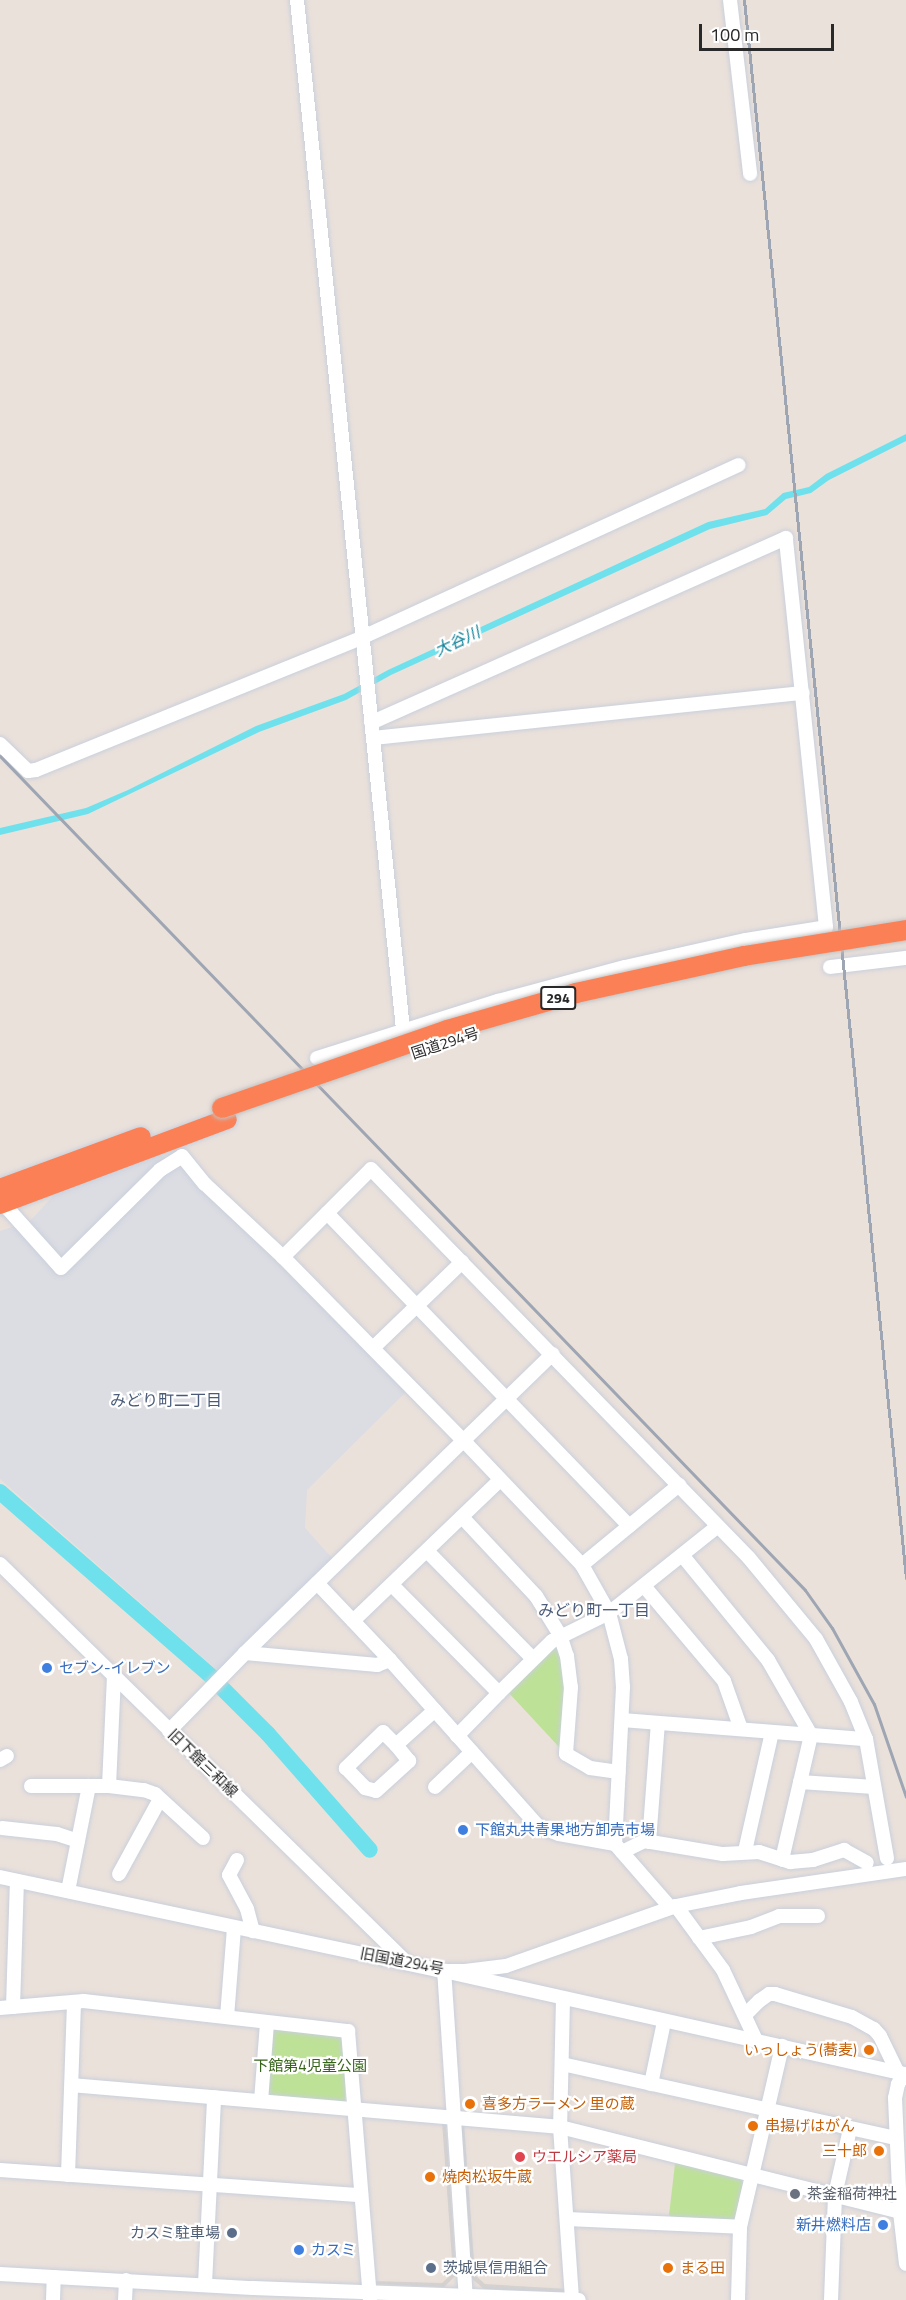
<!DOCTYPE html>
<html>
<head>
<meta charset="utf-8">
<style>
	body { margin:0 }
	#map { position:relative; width:906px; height:2300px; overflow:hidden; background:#ebe1db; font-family:"Titillium Web","Noto Sans JP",sans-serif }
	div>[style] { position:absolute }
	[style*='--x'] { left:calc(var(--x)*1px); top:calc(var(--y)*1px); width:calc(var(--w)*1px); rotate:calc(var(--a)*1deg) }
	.industrial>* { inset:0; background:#dcdce3 }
	.green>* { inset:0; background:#bee198 }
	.plaza>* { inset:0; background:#d7d2ce }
	.water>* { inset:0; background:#6fe1ec }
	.river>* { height:16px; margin:-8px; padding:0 8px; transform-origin:8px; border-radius:8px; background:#6fe1ec }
	.roads { filter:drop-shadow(0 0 2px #c9d0db) drop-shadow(0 0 2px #c9d0db) }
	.minor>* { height:14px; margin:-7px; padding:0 7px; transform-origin:7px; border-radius:7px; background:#fff }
	.highway>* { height:20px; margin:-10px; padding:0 10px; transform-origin:10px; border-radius:10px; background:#fb8056 }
	.rail>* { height:3px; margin:-1.5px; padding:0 1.5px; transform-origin:1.5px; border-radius:1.5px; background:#9ea5b3 }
	.bridges { filter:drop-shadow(0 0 2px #c3c3c3) drop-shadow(0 0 2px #c3c3c3) }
	.highway-bridge>* { height:20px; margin:-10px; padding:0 10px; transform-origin:10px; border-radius:10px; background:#fb8056 }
	.dots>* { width:16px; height:16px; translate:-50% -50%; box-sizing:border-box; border:3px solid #fff; border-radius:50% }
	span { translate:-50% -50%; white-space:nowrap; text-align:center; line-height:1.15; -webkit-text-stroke:4.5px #fff; paint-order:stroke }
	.shield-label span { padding:2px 4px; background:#fff; border:2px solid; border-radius:4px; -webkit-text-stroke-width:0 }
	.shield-label { font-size:14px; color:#292929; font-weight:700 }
	.street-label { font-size:15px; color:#292929 }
	.shop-label { font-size:15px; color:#366cbe }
	.left { translate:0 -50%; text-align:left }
	.right { translate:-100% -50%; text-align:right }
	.food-label { font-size:15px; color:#c56008 }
	.park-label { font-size:15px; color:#37641b }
	.health-label { font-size:15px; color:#be3a42 }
	.worship-label { font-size:15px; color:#5b616d }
	.service-label { font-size:15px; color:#4e5e75 }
	.water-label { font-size:16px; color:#0f8097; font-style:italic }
	.neighbourhood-label { font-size:16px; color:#4a5b79 }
	.scale { position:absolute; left:699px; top:24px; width:135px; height:27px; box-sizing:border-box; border:3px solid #292929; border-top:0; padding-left:8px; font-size:18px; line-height:21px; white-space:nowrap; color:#292929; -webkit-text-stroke:4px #fff; paint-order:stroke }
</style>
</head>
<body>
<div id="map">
	<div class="industrial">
		<i style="clip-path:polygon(159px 1154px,185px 1170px,404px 1389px,405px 1393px,307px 1490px,305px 1528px,333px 1559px,218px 1671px,0 1479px,0 1231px,30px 1221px,55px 1194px)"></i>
	</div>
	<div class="green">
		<i style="clip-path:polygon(554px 1644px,559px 1645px,565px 1666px,563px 1745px,559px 1747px,507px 1691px)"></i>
		<i style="clip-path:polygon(271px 2027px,341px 2035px,345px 2038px,345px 2103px,268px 2096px)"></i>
		<i style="clip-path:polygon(678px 2162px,739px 2176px,743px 2182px,736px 2217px,729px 2223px,674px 2220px,669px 2215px,675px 2164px)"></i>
	</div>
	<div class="plaza">
		<i style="clip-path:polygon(442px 2122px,446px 2125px,456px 2275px,444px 2287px,374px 2284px,372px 2281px,442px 2283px,453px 2273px)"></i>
		<i style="clip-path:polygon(461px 2123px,464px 2124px,475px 2275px,485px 2284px,567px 2289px,565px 2292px,484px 2289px,471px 2278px)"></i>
	</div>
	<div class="water">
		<i style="clip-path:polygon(906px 434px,906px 441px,829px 480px,811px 493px,786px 499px,767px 515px,710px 529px,391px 675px,346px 700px,259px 732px,88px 814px,0 835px,0 828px,86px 808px,128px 790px,256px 726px,344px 694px,388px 670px,708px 522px,765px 509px,783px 493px,809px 487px,826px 474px)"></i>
	</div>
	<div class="river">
		<i style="--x:0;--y:1492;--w:281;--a:41.1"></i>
		<i style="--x:222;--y:1688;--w:65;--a:45"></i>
		<i style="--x:268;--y:1734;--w:154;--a:48.7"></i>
	</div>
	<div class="roads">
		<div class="minor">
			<i style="--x:297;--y:0;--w:1035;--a:84.12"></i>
			<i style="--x:730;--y:0;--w:175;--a:83.4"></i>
			<i style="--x:373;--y:738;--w:432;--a:-6"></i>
			<i style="--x:0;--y:744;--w:39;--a:44"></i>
			<i style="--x:28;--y:771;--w:8;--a:-7"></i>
			<i style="--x:36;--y:770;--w:353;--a:-22.1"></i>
			<i style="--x:363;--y:637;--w:413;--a:-24.6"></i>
			<i style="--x:830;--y:967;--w:77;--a:-6.8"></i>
			<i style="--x:317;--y:1058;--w:190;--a:-17.5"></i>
			<i style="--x:498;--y:1001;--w:131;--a:-15"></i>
			<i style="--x:625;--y:967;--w:124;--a:-12.6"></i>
			<i style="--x:746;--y:940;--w:81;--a:-9.2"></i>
			<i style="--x:826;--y:927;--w:391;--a:-95.9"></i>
			<i style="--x:786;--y:538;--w:454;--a:156"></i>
			<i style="--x:0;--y:1200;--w:91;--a:48.1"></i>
			<i style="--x:61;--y:1268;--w:139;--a:-44.7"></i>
			<i style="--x:160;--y:1170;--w:26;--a:-32"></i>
			<i style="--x:182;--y:1156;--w:36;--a:51"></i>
			<i style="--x:205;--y:1184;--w:107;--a:43.1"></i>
			<i style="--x:283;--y:1257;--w:257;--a:45.5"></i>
			<i style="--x:463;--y:1440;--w:173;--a:46.4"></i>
			<i style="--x:582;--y:1565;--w:55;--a:60.6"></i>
			<i style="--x:609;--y:1613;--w:48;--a:75.4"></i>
			<i style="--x:621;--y:1659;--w:28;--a:86"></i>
			<i style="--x:623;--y:1687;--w:157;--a:92.9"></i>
			<i style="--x:327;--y:1213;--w:435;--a:46"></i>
			<i style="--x:283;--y:1257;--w:124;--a:-45"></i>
			<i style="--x:371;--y:1169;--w:542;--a:45.82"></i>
			<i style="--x:749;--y:1558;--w:105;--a:50.4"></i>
			<i style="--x:816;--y:1639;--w:72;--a:60.9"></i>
			<i style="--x:851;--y:1702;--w:40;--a:68"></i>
			<i style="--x:866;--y:1739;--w:121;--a:80"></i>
			<i style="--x:373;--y:1348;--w:124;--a:-44"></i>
			<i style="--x:462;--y:1517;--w:108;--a:46.9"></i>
			<i style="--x:536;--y:1596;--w:46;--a:58.4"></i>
			<i style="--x:560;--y:1635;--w:22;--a:72"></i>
			<i style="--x:567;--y:1656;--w:31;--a:83"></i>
			<i style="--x:571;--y:1687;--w:67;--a:94.3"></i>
			<i style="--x:566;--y:1754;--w:28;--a:30"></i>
			<i style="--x:590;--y:1768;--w:29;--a:8"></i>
			<i style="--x:427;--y:1551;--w:151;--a:45.5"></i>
			<i style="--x:682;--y:1555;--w:136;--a:50.7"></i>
			<i style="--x:768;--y:1660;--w:86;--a:60.2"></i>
			<i style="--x:811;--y:1735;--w:128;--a:103.1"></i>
			<i style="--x:0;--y:1564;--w:569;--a:44.43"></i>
			<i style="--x:582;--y:1565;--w:126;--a:-39.5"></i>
			<i style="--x:317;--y:1583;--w:106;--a:46.5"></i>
			<i style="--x:390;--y:1660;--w:222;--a:48.3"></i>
			<i style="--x:538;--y:1826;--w:22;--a:21"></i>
			<i style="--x:559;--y:1834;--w:57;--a:10.1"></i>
			<i style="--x:615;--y:1844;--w:84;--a:48.9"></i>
			<i style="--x:392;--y:1585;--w:152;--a:45.3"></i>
			<i style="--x:499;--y:1693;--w:74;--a:-44.5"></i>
			<i style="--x:552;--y:1641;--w:64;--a:-26.2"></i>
			<i style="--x:609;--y:1613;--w:139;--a:-38.6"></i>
			<i style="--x:644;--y:1586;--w:124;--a:49.9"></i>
			<i style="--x:724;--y:1681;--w:51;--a:70.5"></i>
			<i style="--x:353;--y:1621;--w:204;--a:-43.8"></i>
			<i style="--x:245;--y:1653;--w:133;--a:5.2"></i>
			<i style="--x:377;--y:1665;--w:14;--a:-21"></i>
			<i style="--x:622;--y:1720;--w:245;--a:4.5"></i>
			<i style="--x:169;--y:1731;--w:109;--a:-45.7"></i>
			<i style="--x:245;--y:1653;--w:429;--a:-44.2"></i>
			<i style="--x:457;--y:1736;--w:60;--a:-45.7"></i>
			<i style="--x:396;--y:1745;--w:18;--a:-135"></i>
			<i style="--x:383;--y:1732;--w:52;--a:135.8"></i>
			<i style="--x:346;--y:1768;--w:28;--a:46"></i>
			<i style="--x:365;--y:1788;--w:11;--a:15"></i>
			<i style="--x:376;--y:1791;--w:45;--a:-42.3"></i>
			<i style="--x:409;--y:1761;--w:21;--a:-129"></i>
			<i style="--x:396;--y:1745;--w:52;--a:-41.9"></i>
			<i style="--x:0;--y:1760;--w:8;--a:-30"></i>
			<i style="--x:800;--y:1782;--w:74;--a:3.9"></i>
			<i style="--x:31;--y:1786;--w:78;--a:0"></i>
			<i style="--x:109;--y:1786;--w:109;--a:-87.4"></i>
			<i style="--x:109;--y:1786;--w:35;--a:7"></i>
			<i style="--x:144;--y:1790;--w:12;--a:20"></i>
			<i style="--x:155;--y:1794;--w:65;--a:42.5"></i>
			<i style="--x:435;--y:1787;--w:51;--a:-43.4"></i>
			<i style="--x:2;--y:1828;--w:55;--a:6.2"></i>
			<i style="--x:57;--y:1834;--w:22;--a:18"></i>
			<i style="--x:649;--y:1842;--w:119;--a:-85.7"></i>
			<i style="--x:745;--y:1851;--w:122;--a:-77.2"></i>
			<i style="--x:622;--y:1852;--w:25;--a:-26"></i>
			<i style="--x:645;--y:1841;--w:79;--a:9.5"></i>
			<i style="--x:723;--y:1854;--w:36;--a:-3"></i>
			<i style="--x:759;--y:1852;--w:33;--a:18"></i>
			<i style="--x:790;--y:1862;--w:23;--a:-5"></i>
			<i style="--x:813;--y:1860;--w:33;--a:-18"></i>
			<i style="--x:844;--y:1850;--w:26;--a:29"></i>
			<i style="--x:237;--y:1860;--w:17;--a:118"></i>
			<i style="--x:229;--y:1875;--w:38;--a:62"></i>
			<i style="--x:247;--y:1909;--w:23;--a:75"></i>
			<i style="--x:119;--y:1874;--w:85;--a:-61.3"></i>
			<i style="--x:0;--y:1877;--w:454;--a:12"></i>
			<i style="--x:444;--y:1971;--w:21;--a:0"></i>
			<i style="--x:465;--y:1971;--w:41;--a:-7"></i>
			<i style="--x:506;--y:1966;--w:180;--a:-19.4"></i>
			<i style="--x:676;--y:1906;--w:66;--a:-11.3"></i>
			<i style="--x:741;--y:1893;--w:167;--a:-8.3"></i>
			<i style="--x:68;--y:1891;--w:107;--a:-78.7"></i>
			<i style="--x:676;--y:1906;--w:79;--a:53.7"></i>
			<i style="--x:723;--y:1970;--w:77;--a:64.8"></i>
			<i style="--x:699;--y:1938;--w:53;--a:-11.9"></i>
			<i style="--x:751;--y:1927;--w:30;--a:-21"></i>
			<i style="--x:779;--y:1916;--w:39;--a:0"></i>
			<i style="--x:563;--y:1999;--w:128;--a:91.3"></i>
			<i style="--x:560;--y:2127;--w:173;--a:86"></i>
			<i style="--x:13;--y:2007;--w:126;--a:-88.2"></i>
			<i style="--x:0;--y:2008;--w:84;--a:-4.8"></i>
			<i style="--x:84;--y:2001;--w:266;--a:6.5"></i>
			<i style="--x:348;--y:2031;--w:270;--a:85.3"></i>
			<i style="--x:745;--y:2015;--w:20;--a:-45"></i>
			<i style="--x:759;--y:2001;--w:12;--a:-35"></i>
			<i style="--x:769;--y:1994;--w:6;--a:0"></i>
			<i style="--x:775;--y:1994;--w:80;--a:16.6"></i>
			<i style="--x:852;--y:2017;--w:25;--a:29"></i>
			<i style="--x:874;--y:2029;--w:9;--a:49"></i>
			<i style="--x:880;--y:2036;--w:41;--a:64.1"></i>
			<i style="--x:227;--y:2017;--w:89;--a:-85.5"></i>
			<i style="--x:562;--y:2064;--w:341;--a:12.5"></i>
			<i style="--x:904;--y:2075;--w:11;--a:124"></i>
			<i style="--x:898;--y:2084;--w:14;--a:102"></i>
			<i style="--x:895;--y:2098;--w:114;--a:87.5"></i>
			<i style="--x:900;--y:2212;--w:52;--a:83.4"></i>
			<i style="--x:651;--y:2084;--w:63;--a:-78.2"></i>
			<i style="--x:72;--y:2085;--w:490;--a:4.9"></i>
			<i style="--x:560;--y:2127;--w:350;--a:14"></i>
			<i style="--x:261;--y:2101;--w:78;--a:-85.6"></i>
			<i style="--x:0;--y:2170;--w:362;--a:4"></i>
			<i style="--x:68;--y:2175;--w:173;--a:-88"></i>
			<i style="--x:567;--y:2219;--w:173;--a:2.6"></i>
			<i style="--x:0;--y:2274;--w:253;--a:3.2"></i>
			<i style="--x:253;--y:2288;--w:326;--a:2.1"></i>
			<i style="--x:205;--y:2284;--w:187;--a:-87.2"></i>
			<i style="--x:53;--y:2300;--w:23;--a:-88"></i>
			<i style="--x:125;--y:2300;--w:20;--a:-87"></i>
			<i style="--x:466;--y:2300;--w:330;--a:-93.8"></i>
			<i style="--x:444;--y:1971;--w:473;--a:12.6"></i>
			<i style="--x:738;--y:2300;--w:73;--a:-88.4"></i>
			<i style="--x:740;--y:2227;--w:186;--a:-76.9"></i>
			<i style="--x:831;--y:2300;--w:105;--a:-87.8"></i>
			<i style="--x:835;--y:2195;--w:68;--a:-77.2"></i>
		</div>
		<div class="highway">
			<i style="--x:0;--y:1189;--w:150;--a:-20.2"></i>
			<i style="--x:0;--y:1204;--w:242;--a:-20.5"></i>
		</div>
	</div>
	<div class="rail">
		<i style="--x:744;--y:0;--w:1586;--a:84.14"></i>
		<i style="--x:0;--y:756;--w:1159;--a:46.01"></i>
		<i style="--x:805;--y:1590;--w:47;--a:54.6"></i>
		<i style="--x:832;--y:1628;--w:87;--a:61.1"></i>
		<i style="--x:874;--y:1704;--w:98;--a:71"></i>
	</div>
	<div class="bridges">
		<div class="highway-bridge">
			<i style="--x:222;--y:1108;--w:238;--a:-19.1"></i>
			<i style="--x:447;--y:1030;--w:134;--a:-16"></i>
			<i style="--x:576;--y:993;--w:172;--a:-12.4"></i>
			<i style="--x:744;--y:956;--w:164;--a:-9.1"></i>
		</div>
	</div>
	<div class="dots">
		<i style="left:47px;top:1668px;background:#3f7fe0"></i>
		<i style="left:463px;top:1830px;background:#3f7fe0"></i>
		<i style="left:869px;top:2050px;background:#e8710a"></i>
		<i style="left:470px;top:2104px;background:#e8710a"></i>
		<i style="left:753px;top:2126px;background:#e8710a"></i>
		<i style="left:879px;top:2151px;background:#e8710a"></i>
		<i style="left:520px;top:2157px;background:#e0444e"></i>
		<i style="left:430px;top:2177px;background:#e8710a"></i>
		<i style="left:795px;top:2194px;background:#6b7280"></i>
		<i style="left:883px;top:2225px;background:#3f7fe0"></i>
		<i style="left:232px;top:2233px;background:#5c6f8a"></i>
		<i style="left:299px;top:2250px;background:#3f7fe0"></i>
		<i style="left:431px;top:2268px;background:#5c6f8a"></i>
		<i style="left:668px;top:2268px;background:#e8710a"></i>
	</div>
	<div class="shield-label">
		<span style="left:558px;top:998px">294</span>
	</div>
	<div class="street-label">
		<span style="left:445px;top:1043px;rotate:-18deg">国道294号</span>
		<span style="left:203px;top:1763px;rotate:44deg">旧下館三和線</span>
		<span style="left:402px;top:1961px;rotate:11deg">旧国道294号</span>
	</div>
	<div class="shop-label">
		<span class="left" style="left:59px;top:1668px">セブン-イレブン</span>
		<span class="left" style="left:475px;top:1830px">下館丸共青果地方卸売市場</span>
		<span class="right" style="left:871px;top:2225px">新井燃料店</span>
		<span class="left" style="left:311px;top:2250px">カスミ</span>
	</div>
	<div class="food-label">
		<span class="right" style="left:857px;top:2050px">いっしょう(蕎麦)</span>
		<span class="left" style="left:482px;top:2104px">喜多方ラーメン 里の蔵</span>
		<span class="left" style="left:765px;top:2126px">串揚げはがん</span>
		<span class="right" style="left:867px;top:2151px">三十郎</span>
		<span class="left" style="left:442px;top:2177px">焼肉松坂牛蔵</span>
		<span class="left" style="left:680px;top:2268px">まる田</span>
	</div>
	<div class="park-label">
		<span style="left:310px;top:2066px">下館第4児童公園</span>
	</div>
	<div class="health-label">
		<span class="left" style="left:532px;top:2157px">ウエルシア薬局</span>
	</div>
	<div class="worship-label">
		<span class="left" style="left:807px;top:2194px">茶釜稲荷神社</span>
	</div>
	<div class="service-label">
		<span class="right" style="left:220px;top:2233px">カスミ駐車場</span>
		<span class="left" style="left:443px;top:2268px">茨城県信用組合</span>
	</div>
	<div class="water-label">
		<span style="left:457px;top:641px;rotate:-25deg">大谷川</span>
	</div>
	<div class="neighbourhood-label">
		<span style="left:166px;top:1400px">みどり町二丁目</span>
		<span style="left:594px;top:1610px">みどり町一丁目</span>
	</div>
	<div class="scale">100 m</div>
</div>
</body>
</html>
